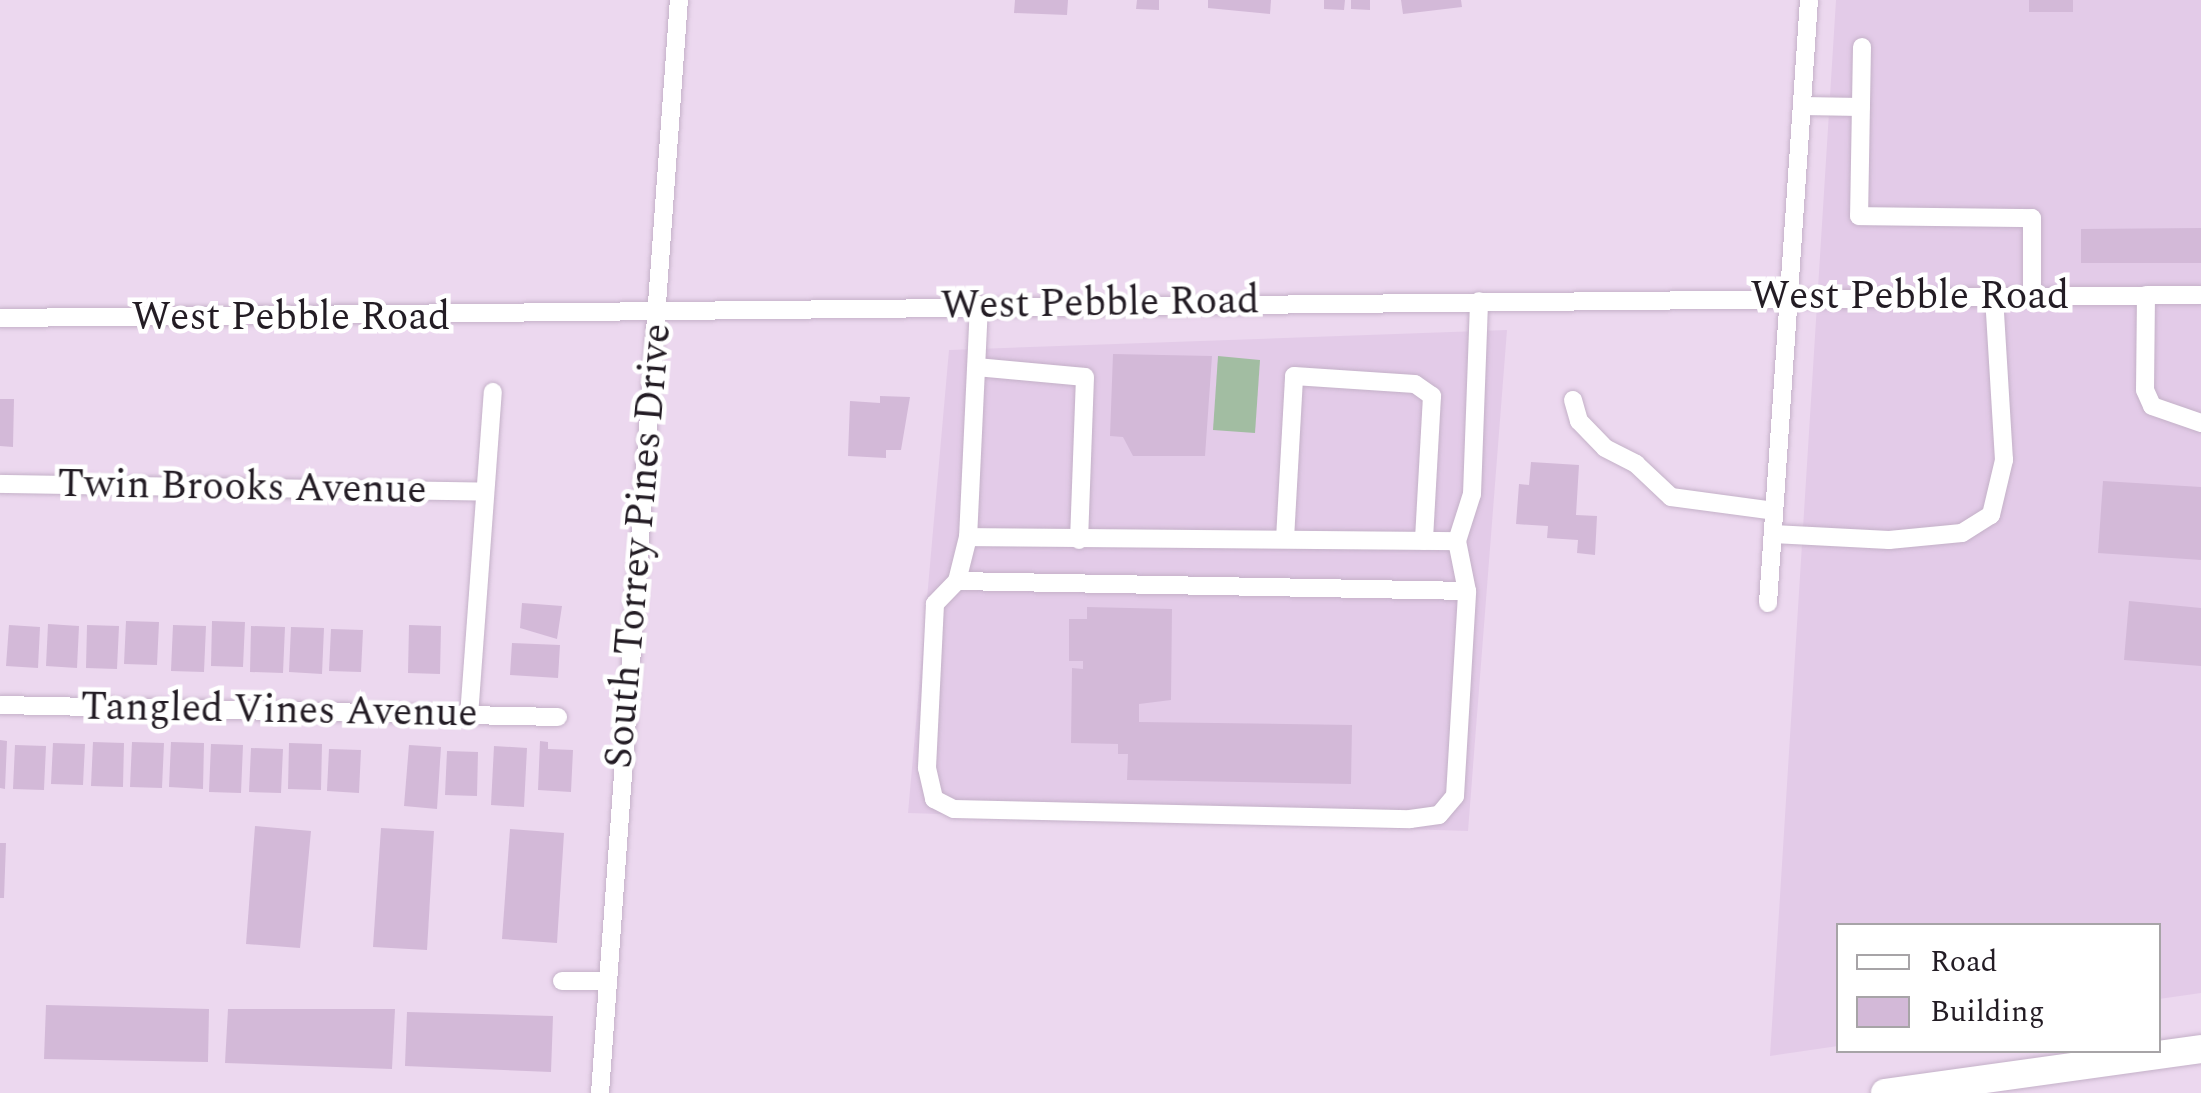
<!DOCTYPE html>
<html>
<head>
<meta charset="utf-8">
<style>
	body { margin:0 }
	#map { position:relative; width:2201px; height:1093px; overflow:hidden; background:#ecd8ef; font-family:Spectral,serif }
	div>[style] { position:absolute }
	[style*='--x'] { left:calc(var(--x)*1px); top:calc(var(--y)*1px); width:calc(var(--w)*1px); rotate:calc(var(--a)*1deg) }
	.built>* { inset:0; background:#e3cbe8 }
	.green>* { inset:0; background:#a2bda2 }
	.building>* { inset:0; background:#d3b9d8 }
	.roads { filter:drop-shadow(0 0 2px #c4b1c8) drop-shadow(0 0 2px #c4b1c8) }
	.minor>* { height:18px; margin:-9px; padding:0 9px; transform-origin:9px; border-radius:9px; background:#fff }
	.highway>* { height:28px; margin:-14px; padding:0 14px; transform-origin:14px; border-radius:14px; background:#fff }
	span { translate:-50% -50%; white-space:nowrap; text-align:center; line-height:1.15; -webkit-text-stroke:9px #fff; paint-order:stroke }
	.street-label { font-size:40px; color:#231c24 }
	.legend { position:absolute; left:1836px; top:923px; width:325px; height:130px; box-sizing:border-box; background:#fff; border:2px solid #a7a4a7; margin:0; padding:12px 18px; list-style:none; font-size:30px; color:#231c24 }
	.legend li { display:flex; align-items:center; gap:20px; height:50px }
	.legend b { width:50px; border:2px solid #a7a4a7 }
</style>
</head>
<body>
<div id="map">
	<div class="built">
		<i style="clip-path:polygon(1836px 0,2201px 0,2201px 993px,2159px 999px,2158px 926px,1838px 926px,1838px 1046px,1770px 1056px)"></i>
		<i style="clip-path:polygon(1507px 330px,1468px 831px,908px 813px,949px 350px)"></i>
	</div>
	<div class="green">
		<i style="clip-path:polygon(1218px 356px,1260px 360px,1255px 433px,1213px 430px)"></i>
	</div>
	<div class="building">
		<i style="clip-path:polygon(1015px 0,1068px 0,1067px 15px,1014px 13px)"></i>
		<i style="clip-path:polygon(1137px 0,1159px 0,1159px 10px,1136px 9px)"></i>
		<i style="clip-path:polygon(1208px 0,1271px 0,1270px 14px,1208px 8px)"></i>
		<i style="clip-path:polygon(1324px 0,1345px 0,1344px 10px,1324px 9px)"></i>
		<i style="clip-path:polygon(1351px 0,1370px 0,1370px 10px,1351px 9px)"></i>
		<i style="clip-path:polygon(1401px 0,1461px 0,1462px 7px,1403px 14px)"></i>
		<i style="clip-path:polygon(2029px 0,2073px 0,2073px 12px,2029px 12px)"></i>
		<i style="clip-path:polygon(2201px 228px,2201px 263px,2081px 263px,2081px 229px)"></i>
		<i style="clip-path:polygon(1113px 354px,1212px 356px,1205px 456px,1133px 456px,1123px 437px,1110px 436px)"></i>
		<i style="clip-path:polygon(880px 396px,910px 397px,901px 450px,886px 450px,886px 458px,848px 456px,850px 401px,880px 403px)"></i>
		<i style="clip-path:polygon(0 399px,14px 399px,13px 447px,0 446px)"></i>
		<i style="clip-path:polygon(1531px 462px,1579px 465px,1576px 515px,1597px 516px,1595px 555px,1577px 553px,1578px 540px,1547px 538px,1548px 526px,1516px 524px,1519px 484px,1529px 485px)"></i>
		<i style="clip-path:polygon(2103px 481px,2201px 487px,2201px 560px,2098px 553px)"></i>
		<i style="clip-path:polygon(2129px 601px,2201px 608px,2201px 666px,2124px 660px)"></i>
		<i style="clip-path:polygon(522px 603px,562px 606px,557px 639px,520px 628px)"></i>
		<i style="clip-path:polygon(1087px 607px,1172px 609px,1171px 700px,1139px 704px,1139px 722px,1352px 725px,1351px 784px,1127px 780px,1128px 754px,1118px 754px,1118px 744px,1071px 743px,1072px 668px,1083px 669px,1083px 661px,1069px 661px,1069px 619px,1087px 619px)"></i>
		<i style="clip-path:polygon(126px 621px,159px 622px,157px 665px,124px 664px)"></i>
		<i style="clip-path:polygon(212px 621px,245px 622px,243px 667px,211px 666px)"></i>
		<i style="clip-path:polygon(48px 624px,79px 626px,77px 668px,46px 666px)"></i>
		<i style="clip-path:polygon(9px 625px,40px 627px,38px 668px,6px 666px)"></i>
		<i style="clip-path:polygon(87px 625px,119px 626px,117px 669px,86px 668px)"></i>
		<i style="clip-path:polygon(173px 625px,206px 626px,204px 672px,171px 671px)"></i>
		<i style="clip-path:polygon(409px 625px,441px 626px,440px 674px,408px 673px)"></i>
		<i style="clip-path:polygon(251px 626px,285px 627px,283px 673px,250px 672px)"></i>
		<i style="clip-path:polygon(291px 627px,324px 628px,322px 674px,289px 672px)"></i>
		<i style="clip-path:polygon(331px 629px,363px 630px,361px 672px,329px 671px)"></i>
		<i style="clip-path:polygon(512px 643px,560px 645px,558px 678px,510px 675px)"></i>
		<i style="clip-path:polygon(0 740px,7px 741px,5px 789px,0 788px)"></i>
		<i style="clip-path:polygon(540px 741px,548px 742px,548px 749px,573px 750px,571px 792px,538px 790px)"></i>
		<i style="clip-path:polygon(93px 742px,124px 743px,123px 787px,91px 786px)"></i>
		<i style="clip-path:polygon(132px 742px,164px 743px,162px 788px,130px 787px)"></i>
		<i style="clip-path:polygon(171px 742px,204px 743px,203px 789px,169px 787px)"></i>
		<i style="clip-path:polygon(53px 743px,85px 744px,83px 785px,51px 784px)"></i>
		<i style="clip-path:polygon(289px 743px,322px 744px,321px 790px,288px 789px)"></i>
		<i style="clip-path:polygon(211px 744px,243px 745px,241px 793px,209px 792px)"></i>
		<i style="clip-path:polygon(15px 745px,46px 746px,44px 790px,13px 789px)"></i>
		<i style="clip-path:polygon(409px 745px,441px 747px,437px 809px,404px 806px)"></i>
		<i style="clip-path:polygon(494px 746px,527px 748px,524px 807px,491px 805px)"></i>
		<i style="clip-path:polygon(251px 748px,283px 749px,281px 793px,249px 792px)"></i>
		<i style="clip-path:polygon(329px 749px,361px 750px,359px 793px,327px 791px)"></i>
		<i style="clip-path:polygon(447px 751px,478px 752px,477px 796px,445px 795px)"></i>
		<i style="clip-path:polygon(255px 826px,311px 831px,300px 948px,246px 944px)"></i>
		<i style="clip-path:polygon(381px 828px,434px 831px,427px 950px,373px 947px)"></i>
		<i style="clip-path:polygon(510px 829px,564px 833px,557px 943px,502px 939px)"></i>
		<i style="clip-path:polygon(0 843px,6px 843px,4px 898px,0 898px)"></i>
		<i style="clip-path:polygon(46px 1005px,209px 1009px,208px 1062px,44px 1059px)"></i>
		<i style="clip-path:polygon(228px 1009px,395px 1009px,392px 1069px,225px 1063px)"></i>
		<i style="clip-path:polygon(407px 1012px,553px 1016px,551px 1072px,405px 1066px)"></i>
	</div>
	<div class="roads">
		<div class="minor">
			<i style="--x:1862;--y:47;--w:169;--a:91"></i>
			<i style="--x:1859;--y:216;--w:173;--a:0.7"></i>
			<i style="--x:2032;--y:218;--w:78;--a:90"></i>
			<i style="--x:1802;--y:106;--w:59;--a:1"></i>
			<i style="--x:2146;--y:295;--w:95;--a:90.6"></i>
			<i style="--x:2145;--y:390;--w:17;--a:66"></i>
			<i style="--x:2152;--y:406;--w:52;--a:19.1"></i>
			<i style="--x:979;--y:305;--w:232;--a:92.7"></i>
			<i style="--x:968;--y:537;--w:489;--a:0.5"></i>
			<i style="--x:1457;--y:541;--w:49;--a:-72.3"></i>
			<i style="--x:1472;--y:494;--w:193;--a:-87.9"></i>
			<i style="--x:0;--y:318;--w:2201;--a:-0.6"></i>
			<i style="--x:977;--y:367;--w:108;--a:5.3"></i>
			<i style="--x:1085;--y:377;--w:163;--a:92.1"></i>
			<i style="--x:1573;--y:400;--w:22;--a:74"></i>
			<i style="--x:1579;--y:421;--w:37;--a:46"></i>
			<i style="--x:1605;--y:448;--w:35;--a:27"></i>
			<i style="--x:1636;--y:464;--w:48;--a:43.3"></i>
			<i style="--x:1671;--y:497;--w:104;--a:7.7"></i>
			<i style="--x:0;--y:484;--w:485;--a:0.9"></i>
			<i style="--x:1773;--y:534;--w:116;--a:3"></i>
			<i style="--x:1889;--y:540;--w:73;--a:-5.5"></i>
			<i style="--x:1962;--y:533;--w:34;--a:-32"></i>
			<i style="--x:1991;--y:515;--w:57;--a:-76.7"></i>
			<i style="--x:2004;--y:460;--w:164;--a:-93.5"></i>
			<i style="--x:968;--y:537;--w:45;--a:104"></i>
			<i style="--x:957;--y:581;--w:32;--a:134"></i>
			<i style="--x:935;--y:604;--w:164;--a:92.8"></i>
			<i style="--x:927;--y:768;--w:32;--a:77"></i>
			<i style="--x:934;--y:799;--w:22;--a:27"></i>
			<i style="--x:954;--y:809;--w:456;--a:1.3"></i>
			<i style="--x:1410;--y:819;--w:29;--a:-8"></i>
			<i style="--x:1439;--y:815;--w:25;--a:-50"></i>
			<i style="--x:1455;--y:796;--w:205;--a:-86.6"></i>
			<i style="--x:1467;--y:591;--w:51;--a:-101.3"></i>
			<i style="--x:1285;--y:539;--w:163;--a:-86.8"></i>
			<i style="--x:1294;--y:376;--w:121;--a:3.8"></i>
			<i style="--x:1415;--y:384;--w:21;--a:35"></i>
			<i style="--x:1432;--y:396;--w:145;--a:93.2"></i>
			<i style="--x:957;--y:581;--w:510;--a:1.12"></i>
			<i style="--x:1768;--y:603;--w:604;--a:-86.11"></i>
			<i style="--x:0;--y:705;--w:558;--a:1.23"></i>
			<i style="--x:469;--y:716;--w:325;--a:-85.8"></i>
			<i style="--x:562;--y:981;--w:44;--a:0"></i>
			<i style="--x:600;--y:1093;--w:1096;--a:-85.87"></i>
		</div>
		<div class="highway">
			<i style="--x:1885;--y:1093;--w:319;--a:-7.9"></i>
		</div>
	</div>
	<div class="street-label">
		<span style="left:1910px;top:297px">West Pebble Road</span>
		<span style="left:1100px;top:304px;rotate:-1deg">West Pebble Road</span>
		<span style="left:291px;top:318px">West Pebble Road</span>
		<span style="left:242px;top:488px;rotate:1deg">Twin Brooks Avenue</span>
		<span style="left:639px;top:546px;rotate:-85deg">South Torrey Pines Drive</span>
		<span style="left:279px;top:711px;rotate:1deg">Tangled Vines Avenue</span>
	</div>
	<ul class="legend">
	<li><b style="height:12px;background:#fff"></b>Road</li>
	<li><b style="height:28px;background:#d3b9d8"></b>Building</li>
	</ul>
</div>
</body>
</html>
